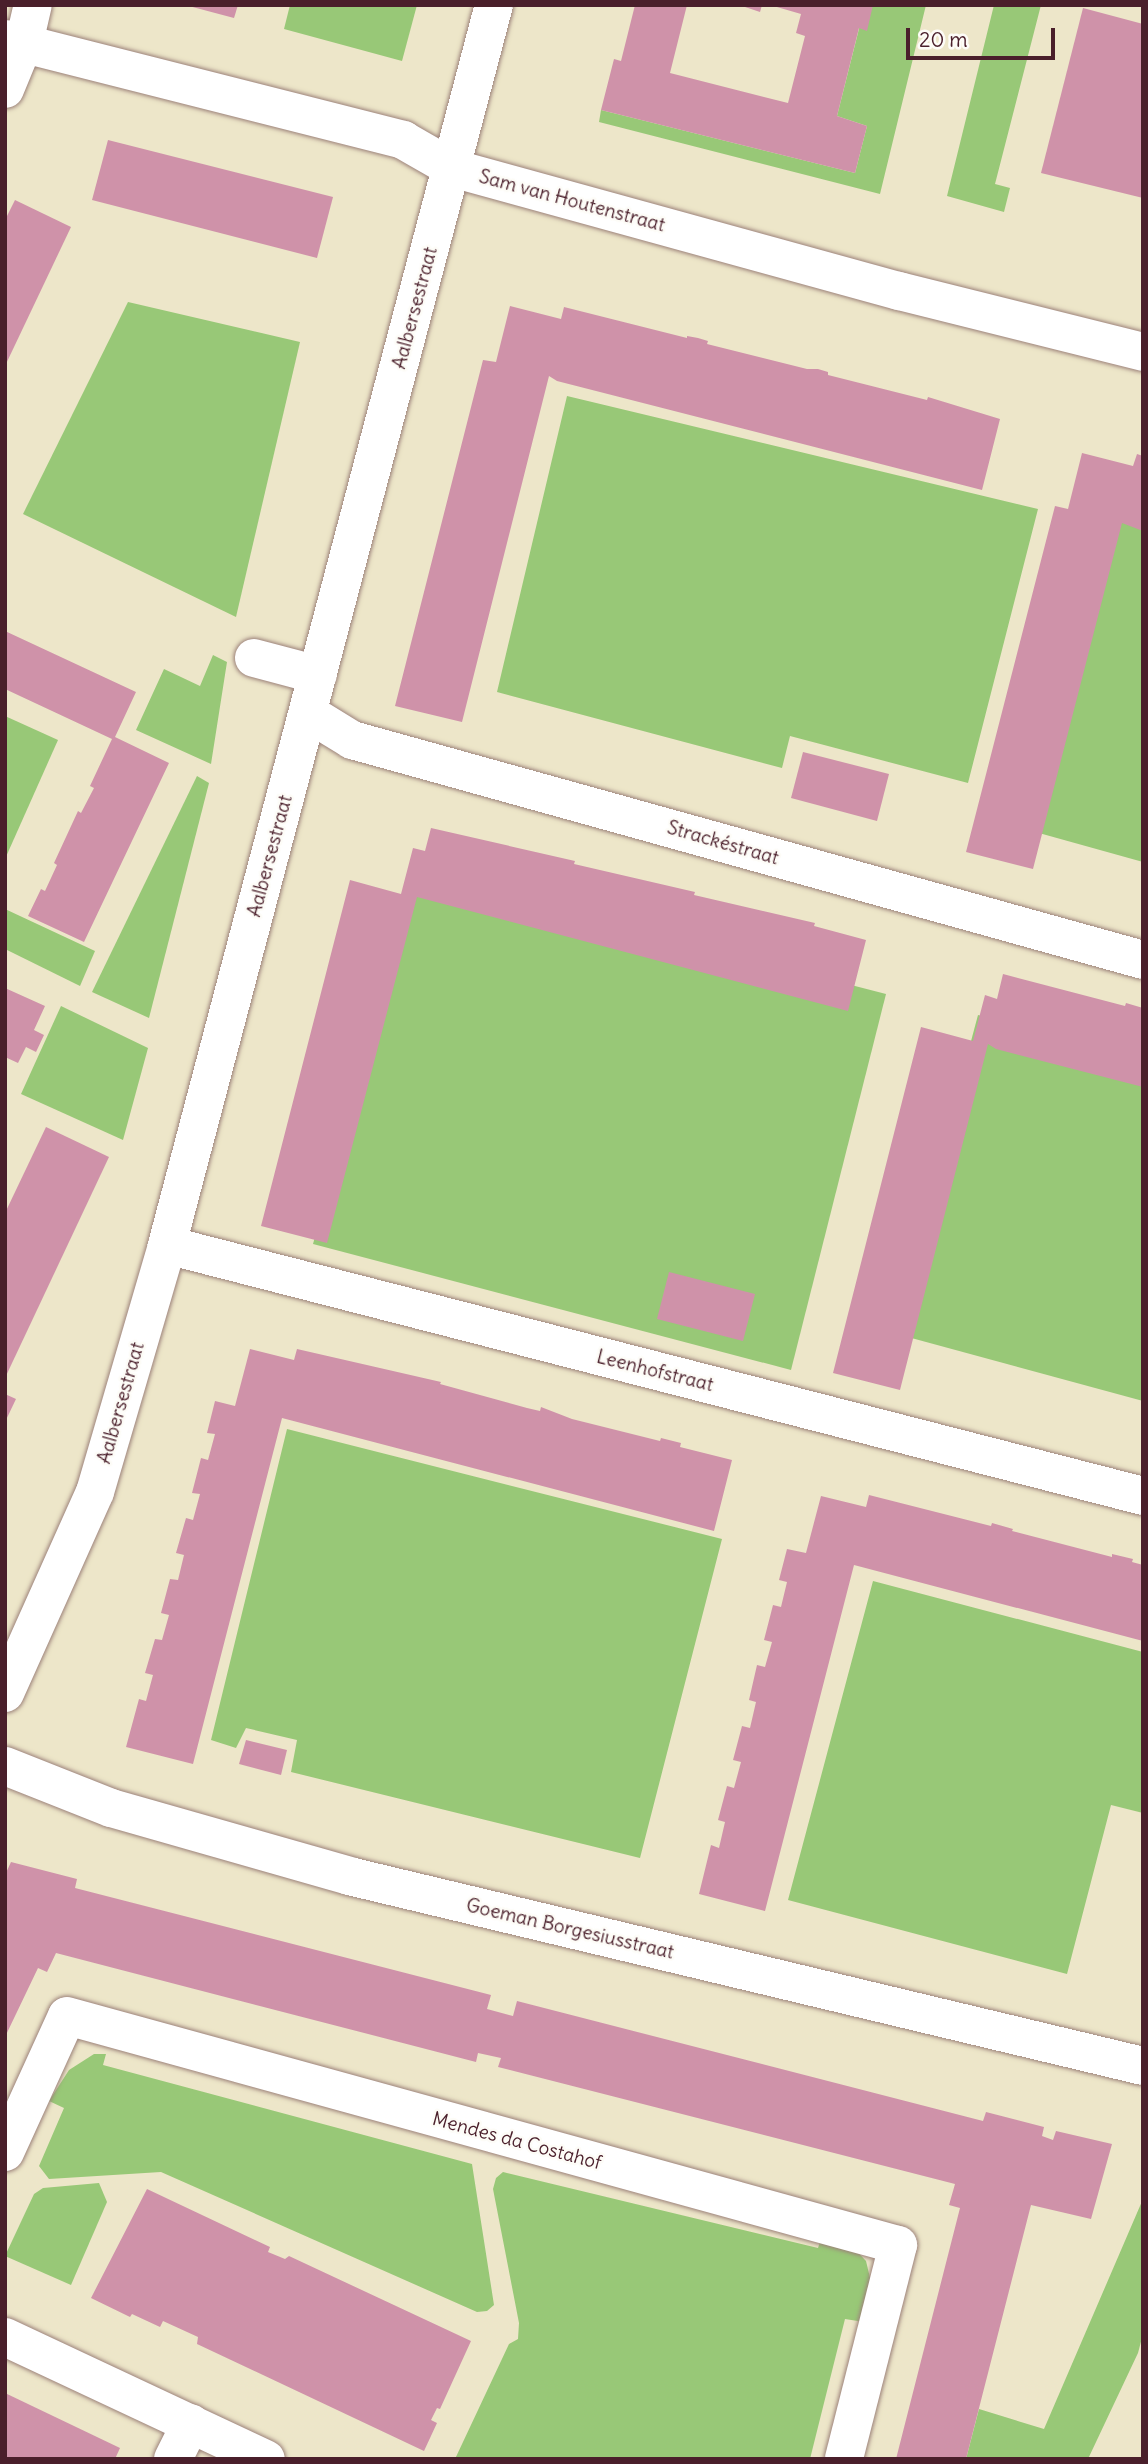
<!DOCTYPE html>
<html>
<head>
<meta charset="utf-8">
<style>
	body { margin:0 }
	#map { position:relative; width:1148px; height:2464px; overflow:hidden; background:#ede6c9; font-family:Delius,sans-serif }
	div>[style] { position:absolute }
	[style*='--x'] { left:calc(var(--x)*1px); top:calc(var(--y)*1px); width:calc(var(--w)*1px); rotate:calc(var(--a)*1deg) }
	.green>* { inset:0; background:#98c877 }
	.building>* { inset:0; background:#cf92a9 }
	.roads { filter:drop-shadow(0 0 2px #9c827a) drop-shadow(0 0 2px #9c827a) }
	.street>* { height:38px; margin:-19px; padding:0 19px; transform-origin:19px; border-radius:19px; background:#fff }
	.secondary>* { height:38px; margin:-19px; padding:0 19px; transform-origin:19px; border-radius:19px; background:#fff }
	span { translate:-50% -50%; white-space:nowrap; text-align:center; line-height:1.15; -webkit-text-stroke:5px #fdfcf7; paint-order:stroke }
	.street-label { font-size:19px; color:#4a1f2b }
	.frame { position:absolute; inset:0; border:7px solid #4a1f2b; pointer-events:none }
	.scale { position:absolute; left:906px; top:28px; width:149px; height:32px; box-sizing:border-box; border:4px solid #4a1f2b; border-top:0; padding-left:9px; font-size:21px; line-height:24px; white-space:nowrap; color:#4a1f2b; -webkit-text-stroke:5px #fdfcf7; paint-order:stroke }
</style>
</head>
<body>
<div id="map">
	<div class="green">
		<i style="clip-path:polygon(290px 5px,417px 5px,402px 61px,284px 29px)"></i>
		<i style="clip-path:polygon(865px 5px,926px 5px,880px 194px,599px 122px,601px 110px,855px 173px,867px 126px,837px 116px)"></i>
		<i style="clip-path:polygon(994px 5px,1041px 5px,995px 184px,1010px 188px,1004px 212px,947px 196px)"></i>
		<i style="clip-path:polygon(128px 302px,300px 342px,236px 617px,23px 514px)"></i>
		<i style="clip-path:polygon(567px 396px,1038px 509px,968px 783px,790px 736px,782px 768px,497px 692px)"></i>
		<i style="clip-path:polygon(1106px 497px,1143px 507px,1143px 862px,1021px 828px)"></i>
		<i style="clip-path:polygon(213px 655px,227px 662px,211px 764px,136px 730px,164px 669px,200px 686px)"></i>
		<i style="clip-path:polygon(5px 716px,58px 740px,5px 859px)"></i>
		<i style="clip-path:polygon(197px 776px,209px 783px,149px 1018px,92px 992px)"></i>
		<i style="clip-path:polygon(414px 872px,886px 994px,791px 1370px,313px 1244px)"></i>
		<i style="clip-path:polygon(5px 909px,95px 951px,80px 986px,5px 949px)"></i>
		<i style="clip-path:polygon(61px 1006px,148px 1048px,123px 1140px,21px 1094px)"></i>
		<i style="clip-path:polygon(978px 1015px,1143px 1058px,1143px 1401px,893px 1333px)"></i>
		<i style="clip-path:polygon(287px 1429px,722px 1539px,640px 1858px,291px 1772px,297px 1740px,246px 1728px,236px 1748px,211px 1740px)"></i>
		<i style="clip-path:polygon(873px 1581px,1143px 1652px,1143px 1813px,1111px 1805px,1067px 1974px,788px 1900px)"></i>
		<i style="clip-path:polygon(94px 2054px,106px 2054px,103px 2065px,472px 2164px,494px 2305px,487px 2311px,477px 2312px,161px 2172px,49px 2179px,39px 2166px,64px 2108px,49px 2101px,69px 2070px)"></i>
		<i style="clip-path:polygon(503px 2172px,818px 2248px,822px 2236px,852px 2246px,866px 2261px,872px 2286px,864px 2322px,845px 2319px,810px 2459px,455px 2459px,509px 2344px,518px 2339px,519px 2323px,493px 2189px,496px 2178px)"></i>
		<i style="clip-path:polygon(99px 2183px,107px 2202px,71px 2285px,5px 2256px,34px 2194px,43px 2188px)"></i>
		<i style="clip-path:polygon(1143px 2199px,1143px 2334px,1138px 2353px,1088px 2459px,966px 2459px,979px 2409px,1044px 2429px)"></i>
	</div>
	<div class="building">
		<i style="clip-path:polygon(185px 5px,238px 5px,234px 18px)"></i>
		<i style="clip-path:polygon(635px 5px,687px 5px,670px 73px,788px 103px,805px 36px,796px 33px,801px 14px,770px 5px,873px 5px,867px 31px,859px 28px,837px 116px,867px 126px,855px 173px,601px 110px,614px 59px,621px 61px)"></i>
		<i style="clip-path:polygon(739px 5px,762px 5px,760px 12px)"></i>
		<i style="clip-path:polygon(1083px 8px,1143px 24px,1143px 198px,1041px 173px)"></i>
		<i style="clip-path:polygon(108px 140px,333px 197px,317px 258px,92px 200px)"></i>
		<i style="clip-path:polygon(15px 200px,71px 227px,5px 366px,5px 220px)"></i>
		<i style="clip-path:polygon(510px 306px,561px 319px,564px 307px,687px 338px,687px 336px,698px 338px,708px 341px,707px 344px,807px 369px,818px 369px,828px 372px,828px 375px,927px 400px,928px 397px,1000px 419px,982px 490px,557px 381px,549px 376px,462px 722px,395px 706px,483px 360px,496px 362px)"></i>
		<i style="clip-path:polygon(1082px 453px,1133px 466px,1137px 454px,1143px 456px,1143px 531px,1122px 523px,1033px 869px,966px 852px,1055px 506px,1068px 509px)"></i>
		<i style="clip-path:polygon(5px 631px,136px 692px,115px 737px,169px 763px,84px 942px,28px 916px,41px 889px,45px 891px,57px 865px,54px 863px,78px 811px,81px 813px,94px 788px,90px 786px,112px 739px,5px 689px)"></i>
		<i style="clip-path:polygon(803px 752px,889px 774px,877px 821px,791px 798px)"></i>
		<i style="clip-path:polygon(431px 828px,575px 861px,574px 864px,695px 892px,694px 895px,815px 923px,814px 926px,866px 940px,848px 1011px,417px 897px,327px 1243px,261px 1226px,350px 880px,401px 894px,413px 848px,425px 851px)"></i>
		<i style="clip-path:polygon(1003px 974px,1125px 1006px,1126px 1003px,1143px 1008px,1143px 1087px,996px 1049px,988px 1044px,900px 1390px,833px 1373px,921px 1027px,973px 1041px,985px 995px,997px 999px)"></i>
		<i style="clip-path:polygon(5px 988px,45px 1006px,34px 1030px,44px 1035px,36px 1052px,26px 1047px,18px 1063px,5px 1057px)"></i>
		<i style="clip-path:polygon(46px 1127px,109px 1157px,5px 1378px,5px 1213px)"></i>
		<i style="clip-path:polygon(669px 1272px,755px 1294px,743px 1341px,657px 1319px)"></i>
		<i style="clip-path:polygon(250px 1349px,294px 1360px,297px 1349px,441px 1382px,440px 1384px,527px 1408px,540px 1411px,541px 1407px,572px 1419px,660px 1441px,661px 1438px,681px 1443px,680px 1447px,732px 1460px,714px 1531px,282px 1418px,193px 1764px,126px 1747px,139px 1699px,146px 1701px,153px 1675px,145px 1673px,155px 1639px,162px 1640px,169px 1615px,161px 1613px,170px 1579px,178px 1580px,184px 1555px,176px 1553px,186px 1518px,193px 1520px,200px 1494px,192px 1493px,201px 1458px,208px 1460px,215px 1434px,207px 1433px,215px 1401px,235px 1406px)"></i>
		<i style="clip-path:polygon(5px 1394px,16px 1399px,5px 1422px)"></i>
		<i style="clip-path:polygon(869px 1495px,991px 1526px,992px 1523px,1013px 1529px,1012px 1531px,1112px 1557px,1112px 1554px,1133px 1559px,1132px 1562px,1143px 1565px,1143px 1641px,854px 1565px,765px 1911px,699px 1894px,711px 1845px,719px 1848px,725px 1822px,718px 1820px,727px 1786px,734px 1788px,741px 1762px,733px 1760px,742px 1726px,750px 1728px,756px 1702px,749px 1700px,757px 1665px,765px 1667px,772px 1642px,764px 1640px,773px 1605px,781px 1607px,787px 1582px,779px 1580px,787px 1549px,806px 1553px,821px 1496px,866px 1507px)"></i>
		<i style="clip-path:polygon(246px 1740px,287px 1750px,281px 1775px,239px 1764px)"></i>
		<i style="clip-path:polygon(11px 1862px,77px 1879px,75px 1888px,491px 1995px,487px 2009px,513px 2016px,517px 2001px,983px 2121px,986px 2112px,1044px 2127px,1042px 2136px,1053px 2140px,1056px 2131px,1112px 2144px,1091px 2219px,1031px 2205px,966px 2459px,896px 2459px,960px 2208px,949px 2205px,955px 2184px,498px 2067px,501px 2058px,478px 2053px,476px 2062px,56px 1953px,47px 1972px,38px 1968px,5px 2037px,5px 1875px)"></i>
		<i style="clip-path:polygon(147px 2189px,270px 2247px,268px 2252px,285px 2259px,289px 2256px,471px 2341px,440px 2409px,437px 2408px,431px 2420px,437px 2423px,424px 2451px,197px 2344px,198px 2337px,163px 2321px,160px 2327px,132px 2314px,130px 2317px,91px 2298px)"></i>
		<i style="clip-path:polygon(5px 2393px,120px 2448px,115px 2459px,12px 2459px,5px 2456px)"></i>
	</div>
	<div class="roads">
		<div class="street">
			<i style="--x:5;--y:89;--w:50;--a:-67.6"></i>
			<i style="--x:24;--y:43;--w:39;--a:-77"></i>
			<i style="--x:452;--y:168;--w:464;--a:15.4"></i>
			<i style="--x:899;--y:291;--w:252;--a:14"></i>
			<i style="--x:254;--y:658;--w:66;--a:14.9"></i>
			<i style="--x:308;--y:713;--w:52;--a:31.5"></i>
			<i style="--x:352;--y:740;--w:821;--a:15.54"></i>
			<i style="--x:167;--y:1245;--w:1008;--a:14.42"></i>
			<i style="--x:5;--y:1766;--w:114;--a:21.6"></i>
			<i style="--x:111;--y:1808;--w:248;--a:15.9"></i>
			<i style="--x:349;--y:1876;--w:816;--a:13.46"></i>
			<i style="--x:5;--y:2152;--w:149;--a:-65.5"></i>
			<i style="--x:67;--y:2016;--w:862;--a:15.41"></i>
			<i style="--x:898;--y:2245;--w:221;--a:104.2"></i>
			<i style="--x:5;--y:2337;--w:288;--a:25.1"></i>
			<i style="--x:173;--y:2459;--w:40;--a:-63.4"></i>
		</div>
		<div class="secondary">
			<i style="--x:5;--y:39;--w:411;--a:14.2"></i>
			<i style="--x:403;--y:140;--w:56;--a:29.7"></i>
			<i style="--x:5;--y:1693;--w:220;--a:-65.9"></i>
			<i style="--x:95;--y:1492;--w:257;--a:-73.7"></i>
			<i style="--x:167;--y:1245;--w:1282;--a:-75.23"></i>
		</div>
	</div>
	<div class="street-label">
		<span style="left:572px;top:201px;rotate:15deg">Sam van Houtenstraat</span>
		<span style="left:415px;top:308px;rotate:-75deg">Aalbersestraat</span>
		<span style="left:723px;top:843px;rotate:16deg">Strackéstraat</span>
		<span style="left:270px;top:856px;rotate:-75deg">Aalbersestraat</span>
		<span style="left:655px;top:1371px;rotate:14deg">Leenhofstraat</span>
		<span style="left:121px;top:1403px;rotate:-74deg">Aalbersestraat</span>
		<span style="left:570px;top:1929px;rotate:13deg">Goeman Borgesiusstraat</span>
		<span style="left:517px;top:2141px;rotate:15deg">Mendes da Costahof</span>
	</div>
	<div class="frame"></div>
	<div class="scale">20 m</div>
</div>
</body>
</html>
